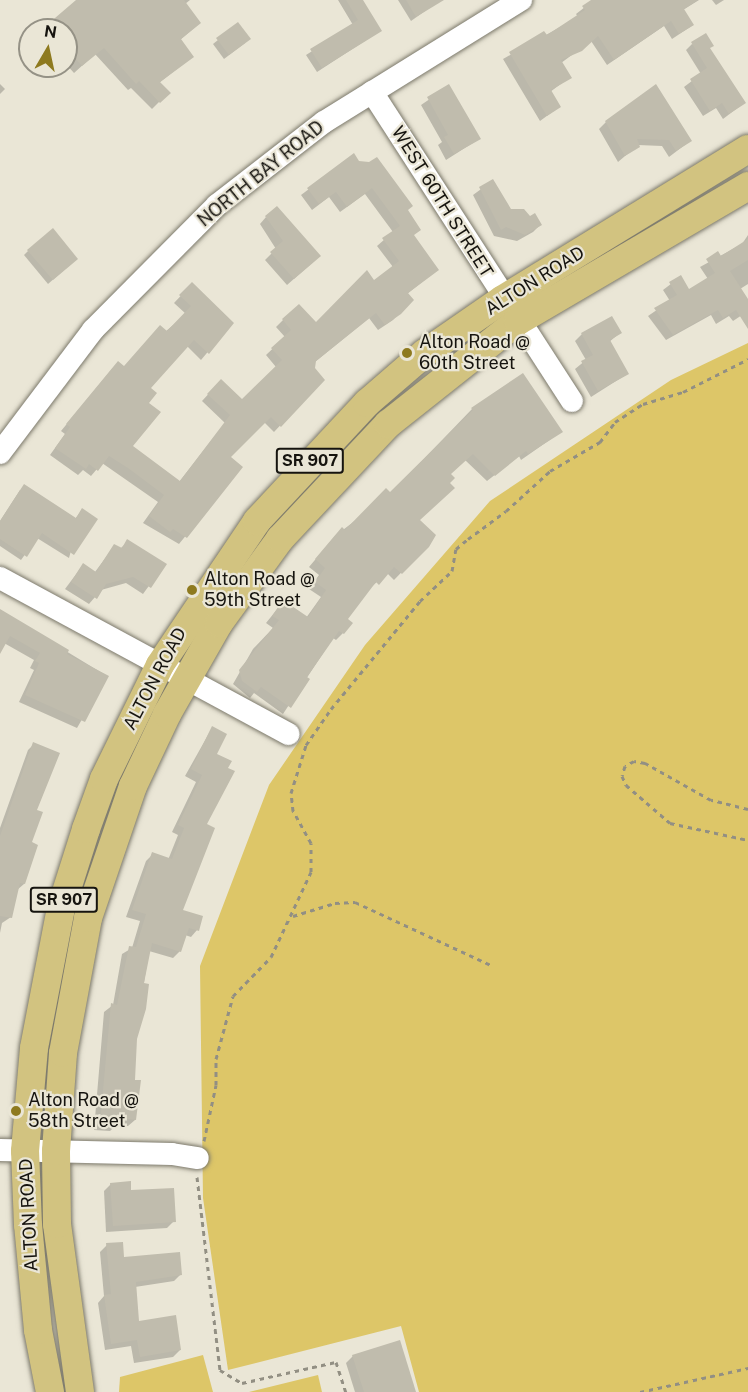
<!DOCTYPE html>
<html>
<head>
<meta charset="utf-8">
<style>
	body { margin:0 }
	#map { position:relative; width:748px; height:1392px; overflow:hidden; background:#eae6d6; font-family:"Public Sans",sans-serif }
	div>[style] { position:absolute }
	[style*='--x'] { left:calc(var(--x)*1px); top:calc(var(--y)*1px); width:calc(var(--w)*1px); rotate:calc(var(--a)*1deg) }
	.green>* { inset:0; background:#ddc668 }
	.shadow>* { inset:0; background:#0003 }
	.building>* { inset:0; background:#c0bcad }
	.path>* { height:3px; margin-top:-1.5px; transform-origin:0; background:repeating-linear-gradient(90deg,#928f83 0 4.5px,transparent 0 9px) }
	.roads { filter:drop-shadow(0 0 2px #7c796b) drop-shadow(0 0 2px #7c796b) }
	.minor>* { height:22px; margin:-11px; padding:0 11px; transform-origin:11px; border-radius:11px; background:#fff }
	.major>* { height:28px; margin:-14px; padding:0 14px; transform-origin:14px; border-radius:14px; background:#d2c380 }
	.dots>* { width:16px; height:16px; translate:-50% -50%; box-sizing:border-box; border:3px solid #eae6d6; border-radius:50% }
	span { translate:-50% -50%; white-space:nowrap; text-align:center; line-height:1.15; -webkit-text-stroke:4.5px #eae6d6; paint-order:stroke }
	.shield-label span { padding:2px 4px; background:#eae6d6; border:2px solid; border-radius:4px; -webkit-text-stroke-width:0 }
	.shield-label { font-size:16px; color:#16140f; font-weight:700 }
	.street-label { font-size:18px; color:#16140f }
	.poi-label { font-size:18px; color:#16140f }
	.left { translate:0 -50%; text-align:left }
	.north { position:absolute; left:18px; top:18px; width:60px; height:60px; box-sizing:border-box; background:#eae6d6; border:2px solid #959286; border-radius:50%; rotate:9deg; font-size:16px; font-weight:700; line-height:24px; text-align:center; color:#16140f }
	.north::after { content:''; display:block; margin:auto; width:21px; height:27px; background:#8e7a1f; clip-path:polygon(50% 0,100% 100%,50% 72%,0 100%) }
</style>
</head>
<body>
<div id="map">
	<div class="green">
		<i style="clip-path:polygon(748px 343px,748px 1392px,419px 1392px,401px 1326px,228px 1370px,203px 1198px,200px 966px,269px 785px,365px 645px,490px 501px,671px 380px)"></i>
		<i style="clip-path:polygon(203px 1355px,213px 1392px,119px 1392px,120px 1377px)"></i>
		<i style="clip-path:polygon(318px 1375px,322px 1392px,249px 1392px)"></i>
	</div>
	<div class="shadow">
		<i style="clip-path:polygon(78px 0,190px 0,185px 4px,200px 23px,180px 40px,192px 57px,159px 83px,168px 93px,152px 109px,131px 88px,128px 90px,95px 54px,74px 73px,66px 64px,66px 30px,43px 30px)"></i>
		<i style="clip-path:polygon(338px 0,361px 0,380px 31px,317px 72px,306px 55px,353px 25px)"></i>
		<i style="clip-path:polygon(398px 0,429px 0,432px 6px,411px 21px)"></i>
		<i style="clip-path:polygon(594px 0,699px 0,683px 10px,693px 25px,672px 39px,664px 26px,607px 65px,591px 41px,561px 63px,570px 77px,550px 92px,559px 107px,540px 121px,503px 59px,578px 17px,576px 14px)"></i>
		<i style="clip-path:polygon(712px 0,724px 0,716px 5px)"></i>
		<i style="clip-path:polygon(238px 24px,245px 43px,224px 59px,213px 44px)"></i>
		<i style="clip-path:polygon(692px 44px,709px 49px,744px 103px,723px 119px,716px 108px,703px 116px,684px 87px,701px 74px,686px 50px)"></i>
		<i style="clip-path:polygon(0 84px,5px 89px,0 94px)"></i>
		<i style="clip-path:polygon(449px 86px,479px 139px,446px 160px,438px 145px,442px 142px,421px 105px)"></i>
		<i style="clip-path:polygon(606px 122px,690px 141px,669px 157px,662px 146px,638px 145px,618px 162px,599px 129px)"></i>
		<i style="clip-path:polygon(353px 156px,406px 211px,413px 236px,437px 270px,407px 294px,412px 300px,393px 320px,378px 330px,369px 318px,315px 362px,313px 369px,323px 380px,274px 432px,264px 422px,228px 458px,241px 468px,179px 544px,143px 523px,158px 502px,102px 463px,91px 476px,83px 470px,78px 475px,50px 455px,65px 434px,61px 431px,112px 369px,123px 368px,186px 314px,174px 303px,192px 284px,232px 323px,201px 360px,187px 346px,149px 389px,131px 446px,179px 482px,225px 423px,202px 401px,214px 388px,242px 402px,276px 367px,266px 355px,285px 337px,276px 327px,283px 320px,299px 306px,316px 324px,393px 267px,377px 246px,393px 232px,365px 194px,340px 212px,329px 197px,312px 210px,301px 195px)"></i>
		<i style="clip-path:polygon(492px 181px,510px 211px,540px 225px,533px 232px,517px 241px,494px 236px,473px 195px)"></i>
		<i style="clip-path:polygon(266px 217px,312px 263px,287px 285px,265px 260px,276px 249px,260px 224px)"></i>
		<i style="clip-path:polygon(748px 235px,748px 284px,740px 289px,748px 301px,748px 311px,733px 321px,729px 316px,716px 324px,711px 315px,666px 340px,648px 316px,670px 301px,663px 290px,680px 277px,688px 292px,708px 279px,700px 267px,742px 244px)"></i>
		<i style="clip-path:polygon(28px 251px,72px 263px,48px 284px,24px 255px)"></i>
		<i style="clip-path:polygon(620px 333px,609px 342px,627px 374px,591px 397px,575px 369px,586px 360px,575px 341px,582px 334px)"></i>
		<i style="clip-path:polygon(523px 375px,561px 432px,521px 460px,519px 456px,487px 481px,465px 460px,449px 475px,418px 521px,427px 546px,394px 580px,387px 573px,369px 589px,346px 620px,343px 633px,336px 640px,333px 638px,283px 714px,254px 693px,250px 698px,233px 684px,253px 649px,273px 628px,266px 623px,283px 602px,306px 618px,321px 597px,309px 589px,319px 575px,309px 567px,335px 536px,390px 494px,472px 409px)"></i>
		<i style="clip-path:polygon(20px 490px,75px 519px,82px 510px,69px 558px,37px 538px,21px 560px,0 546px,0 521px)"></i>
		<i style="clip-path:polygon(128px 541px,164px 565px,143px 594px,126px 583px,101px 590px,89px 604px,65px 589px,83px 565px,95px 572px,115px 545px,120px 549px)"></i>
		<i style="clip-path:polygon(0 611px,107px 676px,77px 728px,19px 702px,34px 670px,30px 668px,34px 660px,4px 643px,0 649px)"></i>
		<i style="clip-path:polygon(212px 728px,215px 755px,204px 825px,181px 911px,197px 930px,191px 937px,185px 935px,180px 951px,173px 958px,149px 951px,135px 1039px,135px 1120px,128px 1126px,116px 1125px,110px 1131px,94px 1130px,104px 1012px,113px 1005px,122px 954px,132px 948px,140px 921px,126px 917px,146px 861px,153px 854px,168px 860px,178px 835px,172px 832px,196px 782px,185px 776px)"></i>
		<i style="clip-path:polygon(34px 744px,35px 811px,24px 884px,17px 890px,11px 917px,2px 923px,0 933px,0 828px,28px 750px)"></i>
		<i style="clip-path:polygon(111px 1184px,174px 1221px,167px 1228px,106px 1232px,104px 1191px)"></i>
		<i style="clip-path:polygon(107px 1245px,123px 1259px,181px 1274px,174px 1281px,135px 1287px,138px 1323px,180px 1350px,173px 1357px,134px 1363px,131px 1346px,105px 1350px,98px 1303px,104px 1296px,100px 1252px)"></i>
		<i style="clip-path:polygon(353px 1356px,415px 1392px,355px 1392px,346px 1363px)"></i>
	</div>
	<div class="building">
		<i style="clip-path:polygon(76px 0,184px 0,201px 23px,181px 39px,194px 57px,160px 82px,171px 93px,160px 103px,139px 81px,136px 84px,104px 48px,82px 66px,73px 56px,66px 63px,66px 30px,41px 30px)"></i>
		<i style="clip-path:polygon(346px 0,363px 0,382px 31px,322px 68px,310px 49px,358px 20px)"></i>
		<i style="clip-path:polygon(406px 0,444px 0,416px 17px)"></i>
		<i style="clip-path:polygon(591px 0,698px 0,684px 9px,694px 25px,679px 34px,671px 21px,614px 60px,598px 36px,582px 51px,561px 60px,572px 78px,551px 90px,561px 107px,547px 116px,509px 52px,544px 31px,547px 35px,585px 10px,582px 6px)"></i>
		<i style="clip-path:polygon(238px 22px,251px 39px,229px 55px,216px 38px)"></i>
		<i style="clip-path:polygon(706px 33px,714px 46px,710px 48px,746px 103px,729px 114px,722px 103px,710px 111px,690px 79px,707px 68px,691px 42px)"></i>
		<i style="clip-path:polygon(449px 84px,481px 139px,454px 154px,444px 137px,448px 135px,427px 97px)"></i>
		<i style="clip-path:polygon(656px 84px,692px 141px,676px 151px,669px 140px,637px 139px,640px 147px,625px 156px,605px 121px)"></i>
		<i style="clip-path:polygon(354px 153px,359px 161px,369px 162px,377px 157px,413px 206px,408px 210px,421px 230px,414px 235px,439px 270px,408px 293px,414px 300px,401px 314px,385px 325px,376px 313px,316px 361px,315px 368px,325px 380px,281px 427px,271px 417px,231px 457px,243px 467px,187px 538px,173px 529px,170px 532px,149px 516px,164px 495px,128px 468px,109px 456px,98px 471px,89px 464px,86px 469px,55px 448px,70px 427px,66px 424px,118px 361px,124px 366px,160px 325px,167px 331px,191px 306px,179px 295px,192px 282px,234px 323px,209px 354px,194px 340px,151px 388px,157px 393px,149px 403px,161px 412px,133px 446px,180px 481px,230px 415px,207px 394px,221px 379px,242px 399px,282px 360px,271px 348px,291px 330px,282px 319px,299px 304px,316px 322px,367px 270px,374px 280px,399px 261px,382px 238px,400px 226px,372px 188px,347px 207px,336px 192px,319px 204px,307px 188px)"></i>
		<i style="clip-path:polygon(493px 179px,511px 209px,524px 209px,530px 216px,535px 213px,542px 225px,525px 235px,506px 227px,501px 230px,479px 187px)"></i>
		<i style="clip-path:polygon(277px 206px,321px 256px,294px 279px,270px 252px,283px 241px,265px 216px)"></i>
		<i style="clip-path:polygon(53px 228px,78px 259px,53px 280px,27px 250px)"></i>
		<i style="clip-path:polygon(748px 239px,748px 260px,730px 271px,748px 299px,748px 329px,736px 310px,723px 318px,718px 310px,673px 335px,654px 308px,677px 295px,669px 282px,681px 275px,689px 289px,715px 273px,706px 259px,718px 251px,721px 256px)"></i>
		<i style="clip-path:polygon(612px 316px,622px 333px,610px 340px,629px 374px,598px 391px,581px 361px,593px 355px,581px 333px)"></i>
		<i style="clip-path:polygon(523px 373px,563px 432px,528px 454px,526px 451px,495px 476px,473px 454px,451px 474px,455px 478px,450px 483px,455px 488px,420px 520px,436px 535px,429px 547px,402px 574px,394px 567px,379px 585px,376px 582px,348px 619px,353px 623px,344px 634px,339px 631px,307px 677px,310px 679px,291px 708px,261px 687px,257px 692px,242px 681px,239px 670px,279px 620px,272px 616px,283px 600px,308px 617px,326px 590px,315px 582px,325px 568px,315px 559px,342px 527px,345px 530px,386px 488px,390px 492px,473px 410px,471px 408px)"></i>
		<i style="clip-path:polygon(24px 484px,76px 518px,82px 508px,98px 519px,74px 555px,42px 533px,27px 557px,0 539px,0 521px)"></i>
		<i style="clip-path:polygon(127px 539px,167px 564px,151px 588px,133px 577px,106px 584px,97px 599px,71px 582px,83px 563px,96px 572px,114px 544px,122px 548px)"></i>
		<i style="clip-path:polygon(0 609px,69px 650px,67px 654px,109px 676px,85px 722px,25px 695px,39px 663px,35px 661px,40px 653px,10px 636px,0 654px)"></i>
		<i style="clip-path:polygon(212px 726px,227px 734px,217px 754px,232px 761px,228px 768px,235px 771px,207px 824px,215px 828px,183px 910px,203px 916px,199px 931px,189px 928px,181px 952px,152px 943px,144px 983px,149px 984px,146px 1009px,137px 1039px,135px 1080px,141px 1080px,136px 1120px,119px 1118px,118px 1125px,100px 1123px,111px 1003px,117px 1005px,129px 946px,136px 947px,146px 914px,132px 910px,152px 852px,172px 859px,184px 828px,178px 825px,202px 775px,191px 769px)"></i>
		<i style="clip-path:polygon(33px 742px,60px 753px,37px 810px,43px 812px,32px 842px,38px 845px,25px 884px,20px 883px,12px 918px,0 916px,0 836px)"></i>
		<i style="clip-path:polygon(131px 1181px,131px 1190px,174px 1188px,176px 1222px,113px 1226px,110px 1183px)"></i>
		<i style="clip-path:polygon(123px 1242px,124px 1257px,180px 1252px,182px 1275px,136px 1282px,139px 1321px,176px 1315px,181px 1350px,140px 1357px,137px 1340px,111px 1344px,104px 1295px,111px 1294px,106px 1243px)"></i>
		<i style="clip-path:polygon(400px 1340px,416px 1392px,364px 1392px,352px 1355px)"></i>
	</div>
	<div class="path">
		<i style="--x:748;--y:809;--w:38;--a:-166"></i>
		<i style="--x:711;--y:800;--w:76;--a:-150.7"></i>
		<i style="--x:645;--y:763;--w:11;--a:-170"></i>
		<i style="--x:634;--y:761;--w:10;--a:151"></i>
		<i style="--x:625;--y:766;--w:10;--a:107"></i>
		<i style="--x:622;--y:776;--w:10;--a:66"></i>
		<i style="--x:626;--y:785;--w:58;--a:40.8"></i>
		<i style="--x:670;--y:823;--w:80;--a:12.3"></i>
		<i style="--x:293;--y:916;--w:44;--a:-17.2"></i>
		<i style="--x:335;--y:903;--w:20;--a:-3"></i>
		<i style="--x:355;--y:902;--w:150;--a:24.9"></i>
		<i style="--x:204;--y:1141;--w:57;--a:-77.9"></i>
		<i style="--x:216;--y:1085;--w:26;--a:-90"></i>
		<i style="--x:216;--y:1059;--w:65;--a:-74.9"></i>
		<i style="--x:233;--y:996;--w:54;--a:-45.7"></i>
		<i style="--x:271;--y:957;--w:94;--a:-64.8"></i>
		<i style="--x:311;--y:872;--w:29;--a:-90"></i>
		<i style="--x:311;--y:843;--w:37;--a:-119"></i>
		<i style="--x:293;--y:811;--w:18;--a:-96"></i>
		<i style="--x:291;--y:793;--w:50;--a:-72.6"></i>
		<i style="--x:306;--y:745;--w:44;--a:-55.2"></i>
		<i style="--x:331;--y:709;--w:140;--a:-50.5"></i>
		<i style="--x:420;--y:601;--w:44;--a:-43.2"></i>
		<i style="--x:452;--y:571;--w:22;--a:-80"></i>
		<i style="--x:456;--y:549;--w:16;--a:-40"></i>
		<i style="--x:468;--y:539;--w:47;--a:-36.4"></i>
		<i style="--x:506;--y:511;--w:59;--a:-42.3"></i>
		<i style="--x:550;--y:471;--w:58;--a:-30.1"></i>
		<i style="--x:600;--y:442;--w:25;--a:-53"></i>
		<i style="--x:615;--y:422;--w:33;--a:-33"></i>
		<i style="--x:643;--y:404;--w:42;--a:-16.7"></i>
		<i style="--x:683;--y:392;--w:73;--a:-26.9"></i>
		<i style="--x:197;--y:1177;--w:194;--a:83.2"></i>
		<i style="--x:220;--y:1370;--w:26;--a:31"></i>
		<i style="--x:242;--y:1383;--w:96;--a:-12.6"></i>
		<i style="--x:336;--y:1362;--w:32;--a:72"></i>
		<i style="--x:640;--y:1392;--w:111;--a:-12.5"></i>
	</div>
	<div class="roads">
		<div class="minor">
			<i style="--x:372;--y:92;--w:368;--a:57.1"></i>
			<i style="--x:0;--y:453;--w:154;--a:-52.9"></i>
			<i style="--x:93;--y:330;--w:176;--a:-45.2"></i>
			<i style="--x:217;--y:205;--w:135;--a:-37.8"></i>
			<i style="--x:324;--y:122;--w:232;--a:-31.8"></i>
			<i style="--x:0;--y:578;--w:328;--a:28.4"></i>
			<i style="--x:0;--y:1150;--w:172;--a:1.3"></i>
			<i style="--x:172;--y:1154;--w:26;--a:9"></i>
		</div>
		<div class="major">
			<i style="--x:50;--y:1392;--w:63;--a:-101"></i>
			<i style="--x:38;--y:1330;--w:105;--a:-95.4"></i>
			<i style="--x:28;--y:1225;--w:74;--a:-92.3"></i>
			<i style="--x:25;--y:1151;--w:103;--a:-85"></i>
			<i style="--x:34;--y:1048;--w:143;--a:-79.1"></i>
			<i style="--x:61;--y:908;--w:83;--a:-72.4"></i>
			<i style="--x:86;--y:829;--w:53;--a:-70.2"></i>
			<i style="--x:104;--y:779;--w:127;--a:-63.8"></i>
			<i style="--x:160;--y:665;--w:174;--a:-56"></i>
			<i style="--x:257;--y:521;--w:161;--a:-47"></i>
			<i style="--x:367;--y:403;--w:77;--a:-40.8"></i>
			<i style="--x:425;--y:353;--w:95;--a:-34.7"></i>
			<i style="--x:503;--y:299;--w:287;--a:-31.5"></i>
			<i style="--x:80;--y:1392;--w:170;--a:-97.8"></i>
			<i style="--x:57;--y:1224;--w:73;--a:-90.8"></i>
			<i style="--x:56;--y:1151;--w:98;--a:-85.9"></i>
			<i style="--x:63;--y:1053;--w:137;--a:-79.5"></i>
			<i style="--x:88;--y:918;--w:139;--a:-71.2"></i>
			<i style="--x:133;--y:786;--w:80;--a:-64.7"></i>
			<i style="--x:167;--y:714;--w:105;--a:-60.3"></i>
			<i style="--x:219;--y:623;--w:104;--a:-54"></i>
			<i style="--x:280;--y:539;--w:158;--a:-46.8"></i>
			<i style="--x:388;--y:424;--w:166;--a:-38.4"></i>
			<i style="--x:518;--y:321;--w:267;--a:-30.4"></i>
		</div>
	</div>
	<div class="dots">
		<i style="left:407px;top:353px;background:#8e7a1f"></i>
		<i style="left:192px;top:590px;background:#8e7a1f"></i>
		<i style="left:16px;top:1111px;background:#8e7a1f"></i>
	</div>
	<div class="shield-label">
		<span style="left:310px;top:461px">SR 907</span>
		<span style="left:64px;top:900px">SR 907</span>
	</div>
	<div class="street-label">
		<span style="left:261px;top:174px;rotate:-39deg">NORTH BAY ROAD</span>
		<span style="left:442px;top:202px;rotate:58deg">WEST 60TH STREET</span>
		<span style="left:535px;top:281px;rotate:-32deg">ALTON ROAD</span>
		<span style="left:155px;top:679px;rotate:-62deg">ALTON ROAD</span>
		<span style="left:29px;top:1215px;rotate:-93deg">ALTON ROAD</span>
	</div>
	<div class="poi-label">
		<span class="left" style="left:419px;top:353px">Alton Road @<br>60th Street</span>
		<span class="left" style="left:204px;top:590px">Alton Road @<br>59th Street</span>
		<span class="left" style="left:28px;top:1111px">Alton Road @<br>58th Street</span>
	</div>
	<div class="north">N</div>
</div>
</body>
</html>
